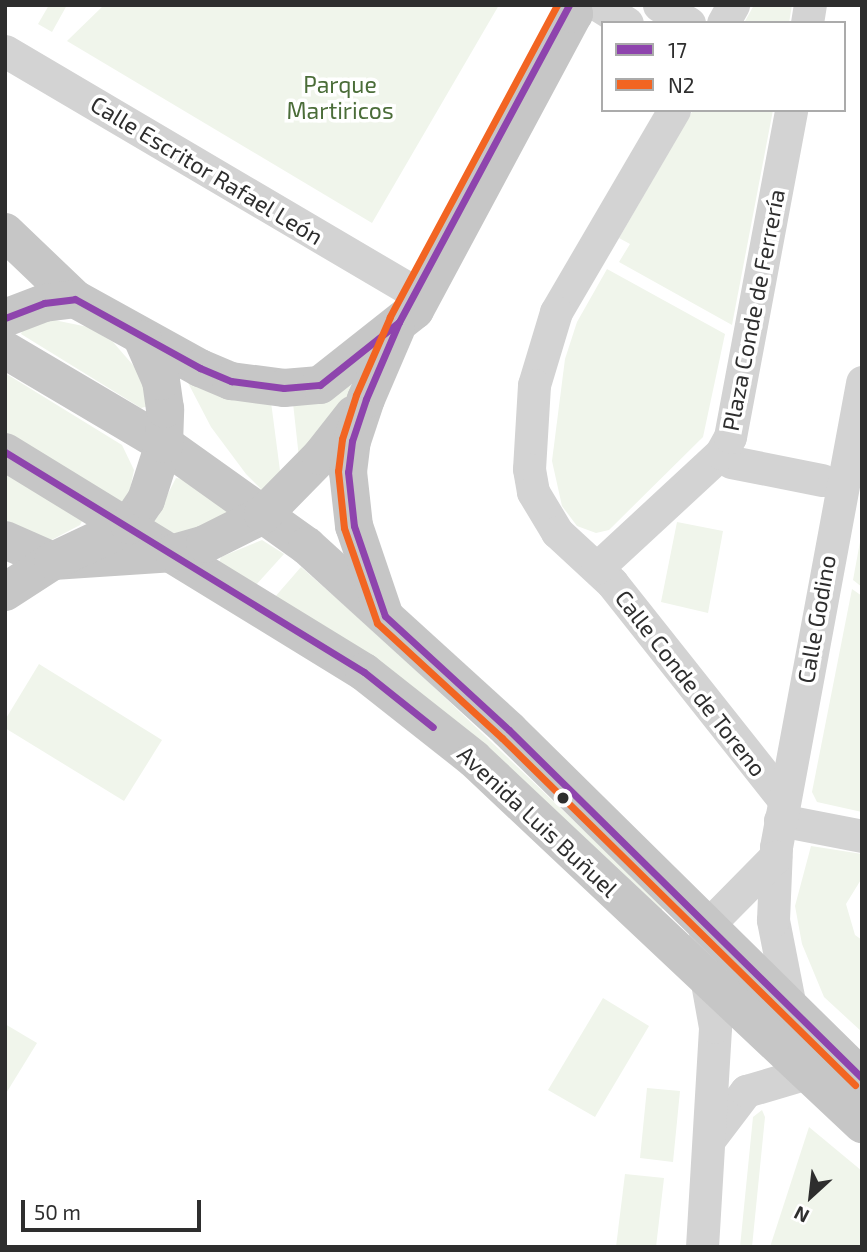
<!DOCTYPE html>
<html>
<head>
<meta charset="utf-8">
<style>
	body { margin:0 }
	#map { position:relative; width:867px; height:1252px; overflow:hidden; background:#fff; font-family:"Exo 2",sans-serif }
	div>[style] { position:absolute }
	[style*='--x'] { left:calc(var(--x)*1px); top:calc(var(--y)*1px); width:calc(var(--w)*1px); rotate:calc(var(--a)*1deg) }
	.green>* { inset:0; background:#f0f5eb }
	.minor>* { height:33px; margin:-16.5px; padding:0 16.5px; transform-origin:16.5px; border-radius:16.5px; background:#d3d3d3 }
	.major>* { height:38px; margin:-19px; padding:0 19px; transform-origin:19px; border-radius:19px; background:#c6c6c6 }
	.bus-1>* { height:7px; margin:-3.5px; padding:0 3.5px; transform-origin:3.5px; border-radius:3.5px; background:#8e44ad }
	.bus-2>* { height:7px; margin:-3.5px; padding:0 3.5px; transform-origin:3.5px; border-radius:3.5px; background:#f26522 }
	.dots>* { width:19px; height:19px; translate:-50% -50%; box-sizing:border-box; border:4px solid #fff; border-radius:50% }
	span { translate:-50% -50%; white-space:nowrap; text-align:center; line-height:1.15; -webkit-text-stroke:7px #fff; paint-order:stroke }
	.park-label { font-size:23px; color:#4b6d39 }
	.street-label { font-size:23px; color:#2e2e2e }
	.frame { position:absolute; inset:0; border:7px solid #2e2e2e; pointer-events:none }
	.legend { position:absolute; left:601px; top:21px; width:245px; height:91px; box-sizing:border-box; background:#fff; border:2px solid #ababab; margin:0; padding:9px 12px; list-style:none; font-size:21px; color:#2e2e2e }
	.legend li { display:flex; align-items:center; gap:14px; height:35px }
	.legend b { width:35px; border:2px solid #ababab }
	.north { position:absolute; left:776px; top:1161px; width:70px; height:70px; -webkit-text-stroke:5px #fff; paint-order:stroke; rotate:207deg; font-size:19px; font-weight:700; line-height:28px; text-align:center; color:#2e2e2e }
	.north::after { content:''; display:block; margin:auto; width:24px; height:32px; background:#2e2e2e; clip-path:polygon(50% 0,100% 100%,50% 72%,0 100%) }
	.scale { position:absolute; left:21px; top:1200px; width:180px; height:32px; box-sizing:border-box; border:4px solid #2e2e2e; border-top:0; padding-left:9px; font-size:21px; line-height:24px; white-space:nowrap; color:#2e2e2e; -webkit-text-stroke:5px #fff; paint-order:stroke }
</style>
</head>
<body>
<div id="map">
	<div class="green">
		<i style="clip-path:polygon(49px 5px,67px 5px,52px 32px,38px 24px)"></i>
		<i style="clip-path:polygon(104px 5px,499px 5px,372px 223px,67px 41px)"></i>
		<i style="clip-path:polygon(754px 5px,792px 5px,789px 23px,744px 23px)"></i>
		<i style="clip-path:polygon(693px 110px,773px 110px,732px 325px,619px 262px,630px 244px,619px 238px)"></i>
		<i style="clip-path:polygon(607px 269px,725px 334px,703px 437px,609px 530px,596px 533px,577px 526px,562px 506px,552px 461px,565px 359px,577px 322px)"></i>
		<i style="clip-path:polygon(54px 320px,88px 327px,113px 342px,139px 372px,149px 406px,141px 408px,21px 334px,24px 326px)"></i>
		<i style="clip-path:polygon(5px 373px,122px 445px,134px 470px,129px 494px,121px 503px,5px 438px)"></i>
		<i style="clip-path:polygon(186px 379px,271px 402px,282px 486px,262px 490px,246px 474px,211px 427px)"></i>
		<i style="clip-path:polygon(351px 385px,354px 386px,300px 467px,293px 403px)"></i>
		<i style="clip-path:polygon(5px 472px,82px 521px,80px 525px,42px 545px,5px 523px)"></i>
		<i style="clip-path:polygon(176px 478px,182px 479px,232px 513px,192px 540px,152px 525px)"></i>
		<i style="clip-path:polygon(677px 522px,723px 531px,708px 613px,661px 602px)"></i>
		<i style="clip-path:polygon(862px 531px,862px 587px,853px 580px)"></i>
		<i style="clip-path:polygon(262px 540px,284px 554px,255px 586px,219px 563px,221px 557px)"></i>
		<i style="clip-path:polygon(301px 567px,393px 648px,664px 907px,660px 912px,274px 598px)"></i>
		<i style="clip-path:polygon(852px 589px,862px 596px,862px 812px,817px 802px,812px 792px)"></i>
		<i style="clip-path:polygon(39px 664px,162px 740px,124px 801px,5px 728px,5px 720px)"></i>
		<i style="clip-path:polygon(811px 846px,862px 854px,862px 878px,846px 904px,855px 935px,862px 940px,862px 1032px,824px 997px,802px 944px,795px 906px)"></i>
		<i style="clip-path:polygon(603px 998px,649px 1026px,595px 1117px,548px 1090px)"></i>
		<i style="clip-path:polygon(5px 1024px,37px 1043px,5px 1095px)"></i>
		<i style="clip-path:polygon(647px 1088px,680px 1091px,673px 1162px,640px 1158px)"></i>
		<i style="clip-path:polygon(762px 1110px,765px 1117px,752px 1247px,740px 1247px,753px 1117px)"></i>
		<i style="clip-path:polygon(809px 1127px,862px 1171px,862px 1247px,770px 1247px)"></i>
		<i style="clip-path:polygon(625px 1174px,664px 1178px,656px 1247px,616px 1247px)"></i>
	</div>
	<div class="minor">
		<i style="--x:598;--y:5;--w:34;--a:32"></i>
		<i style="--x:659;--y:5;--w:35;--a:31"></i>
		<i style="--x:723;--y:23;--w:21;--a:-61"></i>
		<i style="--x:807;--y:23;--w:18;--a:-81"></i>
		<i style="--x:5;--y:51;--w:469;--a:30.5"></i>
		<i style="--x:674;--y:110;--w:234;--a:120.3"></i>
		<i style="--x:556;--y:312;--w:76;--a:106.8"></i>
		<i style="--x:534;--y:385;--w:84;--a:93.4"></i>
		<i style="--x:529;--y:469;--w:23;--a:80"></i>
		<i style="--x:533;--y:492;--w:47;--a:59"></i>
		<i style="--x:557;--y:532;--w:75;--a:42.8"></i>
		<i style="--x:612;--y:583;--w:277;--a:51.6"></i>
		<i style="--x:731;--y:462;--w:93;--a:11.2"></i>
		<i style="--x:597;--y:568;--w:169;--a:-42.8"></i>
		<i style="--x:721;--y:453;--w:18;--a:-61"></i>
		<i style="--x:730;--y:437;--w:333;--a:-79.4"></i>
		<i style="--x:780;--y:820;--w:84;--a:11"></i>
		<i style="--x:791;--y:1012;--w:94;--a:-101.1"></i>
		<i style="--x:773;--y:920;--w:73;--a:-87.6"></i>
		<i style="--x:776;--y:847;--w:473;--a:-79.5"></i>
		<i style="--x:711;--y:1137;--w:58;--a:-52.7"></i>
		<i style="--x:746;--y:1091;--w:64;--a:-16.4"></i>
		<i style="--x:702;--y:1247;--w:220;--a:-86.6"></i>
		<i style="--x:715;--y:1027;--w:51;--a:-100.2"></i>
		<i style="--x:706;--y:977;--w:49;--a:-91.2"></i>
		<i style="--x:705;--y:928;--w:100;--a:-45.4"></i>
	</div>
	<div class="major">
		<i style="--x:5;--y:232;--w:97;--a:43.7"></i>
		<i style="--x:75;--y:299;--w:143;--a:28.9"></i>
		<i style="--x:200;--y:368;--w:34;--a:23"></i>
		<i style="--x:231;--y:381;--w:53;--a:7.5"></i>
		<i style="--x:284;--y:388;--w:36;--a:-5"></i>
		<i style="--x:320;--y:385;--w:121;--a:-38.3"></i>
		<i style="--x:415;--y:310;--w:336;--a:-61.8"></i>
		<i style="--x:574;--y:14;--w:9;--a:-103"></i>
		<i style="--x:5;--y:318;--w:42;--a:-21"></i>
		<i style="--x:44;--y:303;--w:31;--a:-7"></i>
		<i style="--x:5;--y:350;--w:185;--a:30.6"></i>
		<i style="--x:164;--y:444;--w:176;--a:35.5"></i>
		<i style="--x:307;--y:546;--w:273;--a:42.3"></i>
		<i style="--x:509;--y:730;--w:496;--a:44.6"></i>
		<i style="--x:5;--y:452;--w:421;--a:31.5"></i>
		<i style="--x:364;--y:672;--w:140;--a:38.3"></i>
		<i style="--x:474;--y:759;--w:533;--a:43.25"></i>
		<i style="--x:5;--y:540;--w:52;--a:23.6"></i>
		<i style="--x:53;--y:561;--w:121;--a:-3.8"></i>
		<i style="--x:174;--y:553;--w:32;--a:-16"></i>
		<i style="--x:205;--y:544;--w:65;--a:-26.6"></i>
		<i style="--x:263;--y:515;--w:83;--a:-45.5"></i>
		<i style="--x:321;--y:456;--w:53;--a:-51.8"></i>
		<i style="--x:5;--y:592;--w:57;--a:-32.9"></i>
		<i style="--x:53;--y:561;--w:84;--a:-25.3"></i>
		<i style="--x:129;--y:525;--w:30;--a:-56"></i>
		<i style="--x:146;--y:500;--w:59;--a:-72.2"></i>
		<i style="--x:164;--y:444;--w:35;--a:-88"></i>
		<i style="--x:165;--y:409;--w:28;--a:-98"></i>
		<i style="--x:161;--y:381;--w:45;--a:-113.7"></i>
		<i style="--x:384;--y:614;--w:93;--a:-108.8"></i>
		<i style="--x:354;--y:526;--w:54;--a:-96.3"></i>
		<i style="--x:348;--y:472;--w:31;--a:-83"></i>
		<i style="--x:352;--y:441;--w:44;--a:-71.6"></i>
		<i style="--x:366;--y:399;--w:76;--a:-66.8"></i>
	</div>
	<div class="bus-1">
		<i style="--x:569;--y:5;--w:360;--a:118.2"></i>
		<i style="--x:399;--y:322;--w:84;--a:113.2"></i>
		<i style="--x:366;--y:399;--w:44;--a:108.4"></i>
		<i style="--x:352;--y:441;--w:31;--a:97"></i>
		<i style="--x:348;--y:472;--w:54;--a:83.7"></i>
		<i style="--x:354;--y:526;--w:95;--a:71"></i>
		<i style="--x:385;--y:616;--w:168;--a:42.6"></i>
		<i style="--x:509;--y:730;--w:496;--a:44.6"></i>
		<i style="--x:5;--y:318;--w:42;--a:-21"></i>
		<i style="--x:44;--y:303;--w:31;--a:-7"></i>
		<i style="--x:75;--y:299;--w:143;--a:28.9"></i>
		<i style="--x:200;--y:368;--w:34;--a:23"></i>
		<i style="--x:231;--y:381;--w:53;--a:7.5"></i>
		<i style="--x:284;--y:388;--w:36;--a:-5"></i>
		<i style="--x:320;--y:385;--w:101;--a:-38.6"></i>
		<i style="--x:5;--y:452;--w:421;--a:31.5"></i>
		<i style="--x:364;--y:672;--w:88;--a:38.6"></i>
	</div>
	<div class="bus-2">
		<i style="--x:557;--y:5;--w:354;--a:118.2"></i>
		<i style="--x:390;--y:317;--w:85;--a:113.6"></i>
		<i style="--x:356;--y:395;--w:46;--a:107.7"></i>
		<i style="--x:342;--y:439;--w:32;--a:97"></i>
		<i style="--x:338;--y:471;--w:57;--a:84"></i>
		<i style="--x:344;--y:528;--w:101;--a:70.8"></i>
		<i style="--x:377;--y:623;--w:170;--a:42.6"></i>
		<i style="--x:502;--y:738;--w:495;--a:44.5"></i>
	</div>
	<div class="dots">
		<i style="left:563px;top:798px;background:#2e2e2e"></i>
	</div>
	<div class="park-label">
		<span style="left:340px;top:97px">Parque<br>Martiricos</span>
	</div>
	<div class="street-label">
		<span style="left:207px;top:170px;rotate:31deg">Calle Escritor Rafael León</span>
		<span style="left:753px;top:310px;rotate:-79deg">Plaza Conde de Ferrería</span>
		<span style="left:816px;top:619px;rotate:-80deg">Calle Godino</span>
		<span style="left:691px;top:683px;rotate:52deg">Calle Conde de Toreno</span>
		<span style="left:538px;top:821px;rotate:43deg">Avenida Luis Buñuel</span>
	</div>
	<div class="frame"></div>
	<ul class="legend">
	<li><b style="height:9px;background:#8e44ad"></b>17</li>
	<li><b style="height:9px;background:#f26522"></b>N2</li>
	</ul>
	<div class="north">N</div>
	<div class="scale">50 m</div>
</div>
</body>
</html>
